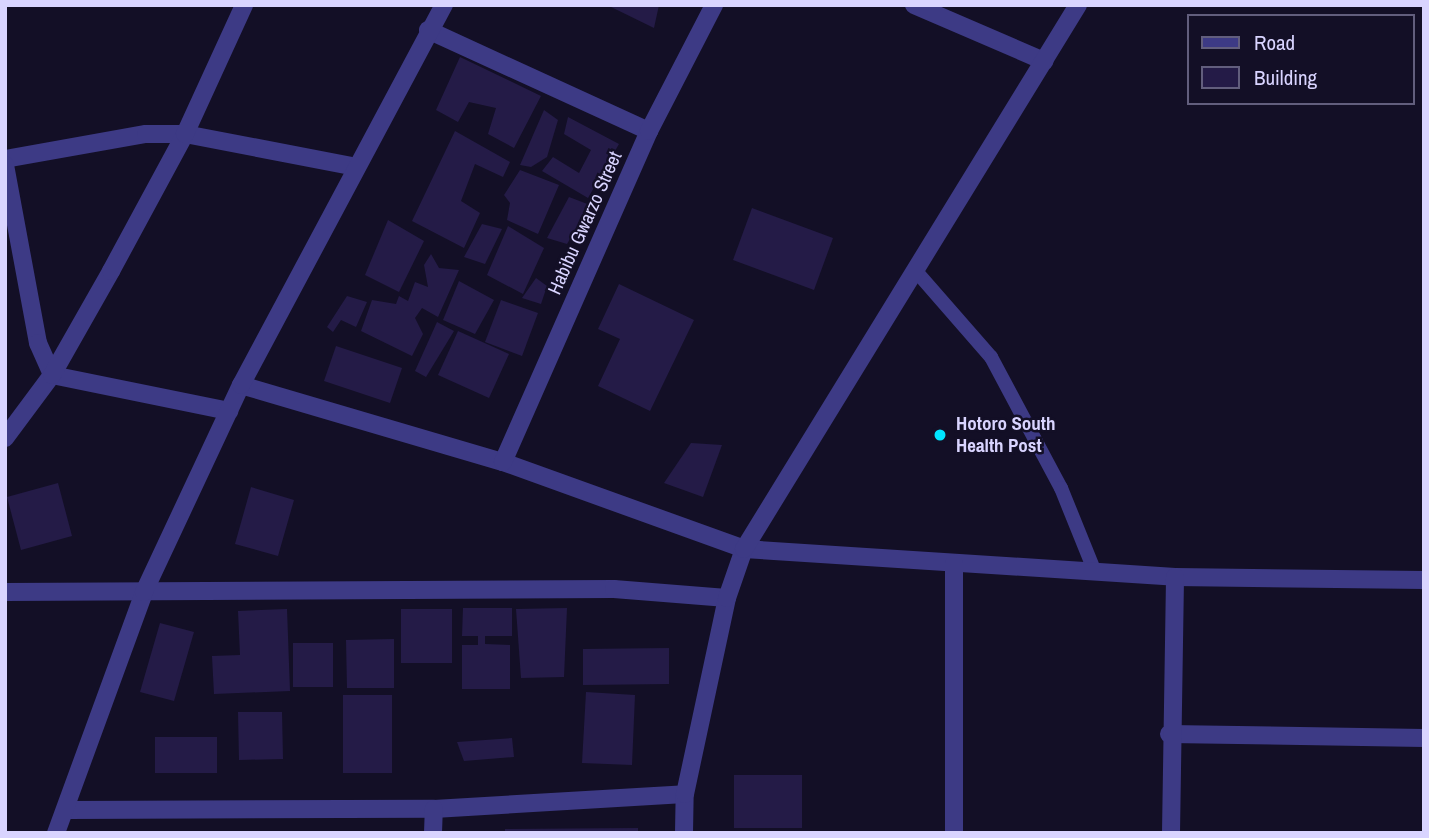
<!DOCTYPE html>
<html>
<head>
<meta charset="utf-8">
<style>
	body { margin:0 }
	#map { position:relative; width:1429px; height:838px; overflow:hidden; background:#130f26; font-family:"Archivo Narrow",sans-serif }
	div>[style] { position:absolute }
	[style*='--x'] { left:calc(var(--x)*1px); top:calc(var(--y)*1px); width:calc(var(--w)*1px); rotate:calc(var(--a)*1deg) }
	.building>* { inset:0; background:#241b47 }
	.service>* { height:14px; margin:-7px; padding:0 7px; transform-origin:7px; border-radius:7px; background:#3d3a85 }
	.minor>* { height:18px; margin:-9px; padding:0 9px; transform-origin:9px; border-radius:9px; background:#3d3a85 }
	.dots>* { width:19px; height:19px; translate:-50% -50%; box-sizing:border-box; border:4px solid #130f26; border-radius:50% }
	span { translate:-50% -50%; white-space:nowrap; text-align:center; line-height:1.15; -webkit-text-stroke:5px #130f26; paint-order:stroke }
	.street-label { font-size:19px; color:#d9d4ff }
	.poi-label { font-size:19px; color:#d9d4ff; font-weight:700 }
	.left { translate:0 -50%; text-align:left }
	.frame { position:absolute; inset:0; border:7px solid #d9d4ff; pointer-events:none }
	.legend { position:absolute; left:1187px; top:14px; width:228px; height:91px; box-sizing:border-box; background:#130f26; border:2px solid #625e7d; margin:0; padding:9px 12px; list-style:none; font-size:21px; color:#d9d4ff }
	.legend li { display:flex; align-items:center; gap:14px; height:35px }
	.legend b { width:35px; border:2px solid #625e7d }
</style>
</head>
<body>
<div id="map">
	<div class="building">
		<i style="clip-path:polygon(607px 5px,659px 5px,654px 28px)"></i>
		<i style="clip-path:polygon(460px 57px,541px 96px,514px 148px,488px 134px,496px 108px,469px 102px,458px 122px,436px 110px)"></i>
		<i style="clip-path:polygon(544px 110px,558px 120px,547px 157px,531px 167px,520px 165px)"></i>
		<i style="clip-path:polygon(568px 117px,619px 144px,588px 198px,542px 171px,553px 157px,579px 173px,591px 150px,564px 134px)"></i>
		<i style="clip-path:polygon(455px 131px,510px 162px,503px 177px,475px 164px,461px 201px,480px 213px,464px 248px,412px 221px)"></i>
		<i style="clip-path:polygon(520px 170px,559px 185px,538px 234px,507px 220px,510px 203px,504px 195px)"></i>
		<i style="clip-path:polygon(569px 197px,590px 205px,567px 244px,547px 238px)"></i>
		<i style="clip-path:polygon(752px 208px,833px 238px,814px 290px,733px 260px)"></i>
		<i style="clip-path:polygon(388px 220px,424px 241px,399px 292px,365px 275px)"></i>
		<i style="clip-path:polygon(482px 224px,502px 229px,485px 264px,464px 257px)"></i>
		<i style="clip-path:polygon(508px 226px,544px 248px,523px 294px,487px 275px)"></i>
		<i style="clip-path:polygon(431px 254px,439px 268px,459px 270px,438px 317px,422px 308px,415px 318px,423px 334px,412px 356px,361px 331px,372px 300px,396px 304px,399px 296px,408px 301px,415px 282px,428px 287px,424px 265px)"></i>
		<i style="clip-path:polygon(536px 278px,547px 286px,541px 304px,522px 298px)"></i>
		<i style="clip-path:polygon(459px 281px,494px 300px,475px 334px,443px 320px)"></i>
		<i style="clip-path:polygon(619px 284px,694px 320px,650px 411px,598px 386px,620px 339px,598px 329px)"></i>
		<i style="clip-path:polygon(347px 296px,367px 302px,356px 327px,341px 320px,333px 332px,327px 327px)"></i>
		<i style="clip-path:polygon(501px 300px,538px 313px,522px 356px,485px 342px)"></i>
		<i style="clip-path:polygon(437px 322px,454px 331px,426px 377px,415px 371px)"></i>
		<i style="clip-path:polygon(458px 331px,509px 354px,489px 398px,438px 375px)"></i>
		<i style="clip-path:polygon(336px 346px,402px 368px,390px 403px,324px 381px)"></i>
		<i style="clip-path:polygon(691px 443px,722px 445px,703px 497px,664px 483px)"></i>
		<i style="clip-path:polygon(58px 483px,72px 536px,21px 550px,7px 497px)"></i>
		<i style="clip-path:polygon(251px 487px,294px 500px,278px 556px,235px 544px)"></i>
		<i style="clip-path:polygon(463px 608px,512px 608px,512px 636px,485px 636px,485px 644px,510px 645px,510px 689px,462px 689px,462px 645px,478px 645px,478px 636px,462px 636px)"></i>
		<i style="clip-path:polygon(567px 608px,564px 677px,521px 678px,516px 609px)"></i>
		<i style="clip-path:polygon(287px 609px,290px 691px,214px 694px,212px 656px,240px 655px,238px 611px)"></i>
		<i style="clip-path:polygon(401px 609px,452px 609px,452px 663px,401px 663px)"></i>
		<i style="clip-path:polygon(160px 623px,194px 632px,174px 701px,140px 692px)"></i>
		<i style="clip-path:polygon(394px 639px,394px 688px,347px 688px,346px 640px)"></i>
		<i style="clip-path:polygon(293px 643px,333px 643px,333px 687px,293px 687px)"></i>
		<i style="clip-path:polygon(669px 648px,669px 684px,583px 685px,583px 649px)"></i>
		<i style="clip-path:polygon(586px 692px,635px 695px,632px 765px,582px 763px)"></i>
		<i style="clip-path:polygon(343px 695px,392px 695px,392px 773px,343px 773px)"></i>
		<i style="clip-path:polygon(238px 712px,282px 712px,283px 759px,239px 760px)"></i>
		<i style="clip-path:polygon(155px 737px,217px 737px,217px 773px,155px 773px)"></i>
		<i style="clip-path:polygon(512px 738px,514px 757px,464px 761px,457px 742px)"></i>
		<i style="clip-path:polygon(734px 775px,802px 775px,802px 828px,734px 828px)"></i>
		<i style="clip-path:polygon(638px 828px,638px 833px,505px 833px,505px 829px)"></i>
	</div>
	<div class="service">
		<i style="--x:915;--y:270;--w:116;--a:48.9"></i>
		<i style="--x:991;--y:357;--w:149;--a:61.9"></i>
		<i style="--x:1061;--y:488;--w:91;--a:68"></i>
	</div>
	<div class="minor">
		<i style="--x:914;--y:5;--w:142;--a:23.3"></i>
		<i style="--x:428;--y:30;--w:243;--a:24.6"></i>
		<i style="--x:5;--y:159;--w:143;--a:-10.1"></i>
		<i style="--x:146;--y:134;--w:39;--a:0"></i>
		<i style="--x:185;--y:134;--w:174;--a:10.9"></i>
		<i style="--x:5;--y:165;--w:181;--a:79.5"></i>
		<i style="--x:38;--y:343;--w:35;--a:66"></i>
		<i style="--x:52;--y:375;--w:181;--a:11.5"></i>
		<i style="--x:241;--y:385;--w:273;--a:16.4"></i>
		<i style="--x:503;--y:462;--w:256;--a:19.8"></i>
		<i style="--x:744;--y:549;--w:432;--a:3.7"></i>
		<i style="--x:1175;--y:577;--w:249;--a:0.7"></i>
		<i style="--x:5;--y:438;--w:79;--a:-53.3"></i>
		<i style="--x:52;--y:375;--w:120;--a:-60.4"></i>
		<i style="--x:111;--y:271;--w:156;--a:-61.6"></i>
		<i style="--x:185;--y:134;--w:142;--a:-65.4"></i>
		<i style="--x:503;--y:462;--w:362;--a:-66.2"></i>
		<i style="--x:649;--y:131;--w:142;--a:-62.7"></i>
		<i style="--x:5;--y:592;--w:609;--a:-0.28"></i>
		<i style="--x:614;--y:589;--w:113;--a:4.6"></i>
		<i style="--x:1169;--y:734;--w:255;--a:0.9"></i>
		<i style="--x:68;--y:810;--w:366;--a:-0.2"></i>
		<i style="--x:434;--y:809;--w:251;--a:-3.4"></i>
		<i style="--x:56;--y:833;--w:257;--a:-69.9"></i>
		<i style="--x:144;--y:592;--w:229;--a:-64.9"></i>
		<i style="--x:241;--y:385;--w:431;--a:-61.9"></i>
		<i style="--x:433;--y:833;--w:24;--a:-88"></i>
		<i style="--x:684;--y:833;--w:39;--a:-89"></i>
		<i style="--x:685;--y:794;--w:200;--a:-77.9"></i>
		<i style="--x:727;--y:598;--w:52;--a:-70.9"></i>
		<i style="--x:744;--y:549;--w:638;--a:-58.45"></i>
		<i style="--x:954;--y:833;--w:270;--a:-90"></i>
		<i style="--x:1171;--y:833;--w:256;--a:-89.1"></i>
	</div>
	<div class="dots">
		<i style="left:940px;top:435px;background:#00e5ff"></i>
	</div>
	<div class="street-label">
		<span style="left:585px;top:223px;rotate:-66deg">Habibu Gwarzo Street</span>
	</div>
	<div class="poi-label">
		<span class="left" style="left:956px;top:435px">Hotoro South<br>Health Post</span>
	</div>
	<div class="frame"></div>
	<ul class="legend">
	<li><b style="height:9px;background:#3d3a85"></b>Road</li>
	<li><b style="height:19px;background:#241b47"></b>Building</li>
	</ul>
</div>
</body>
</html>
